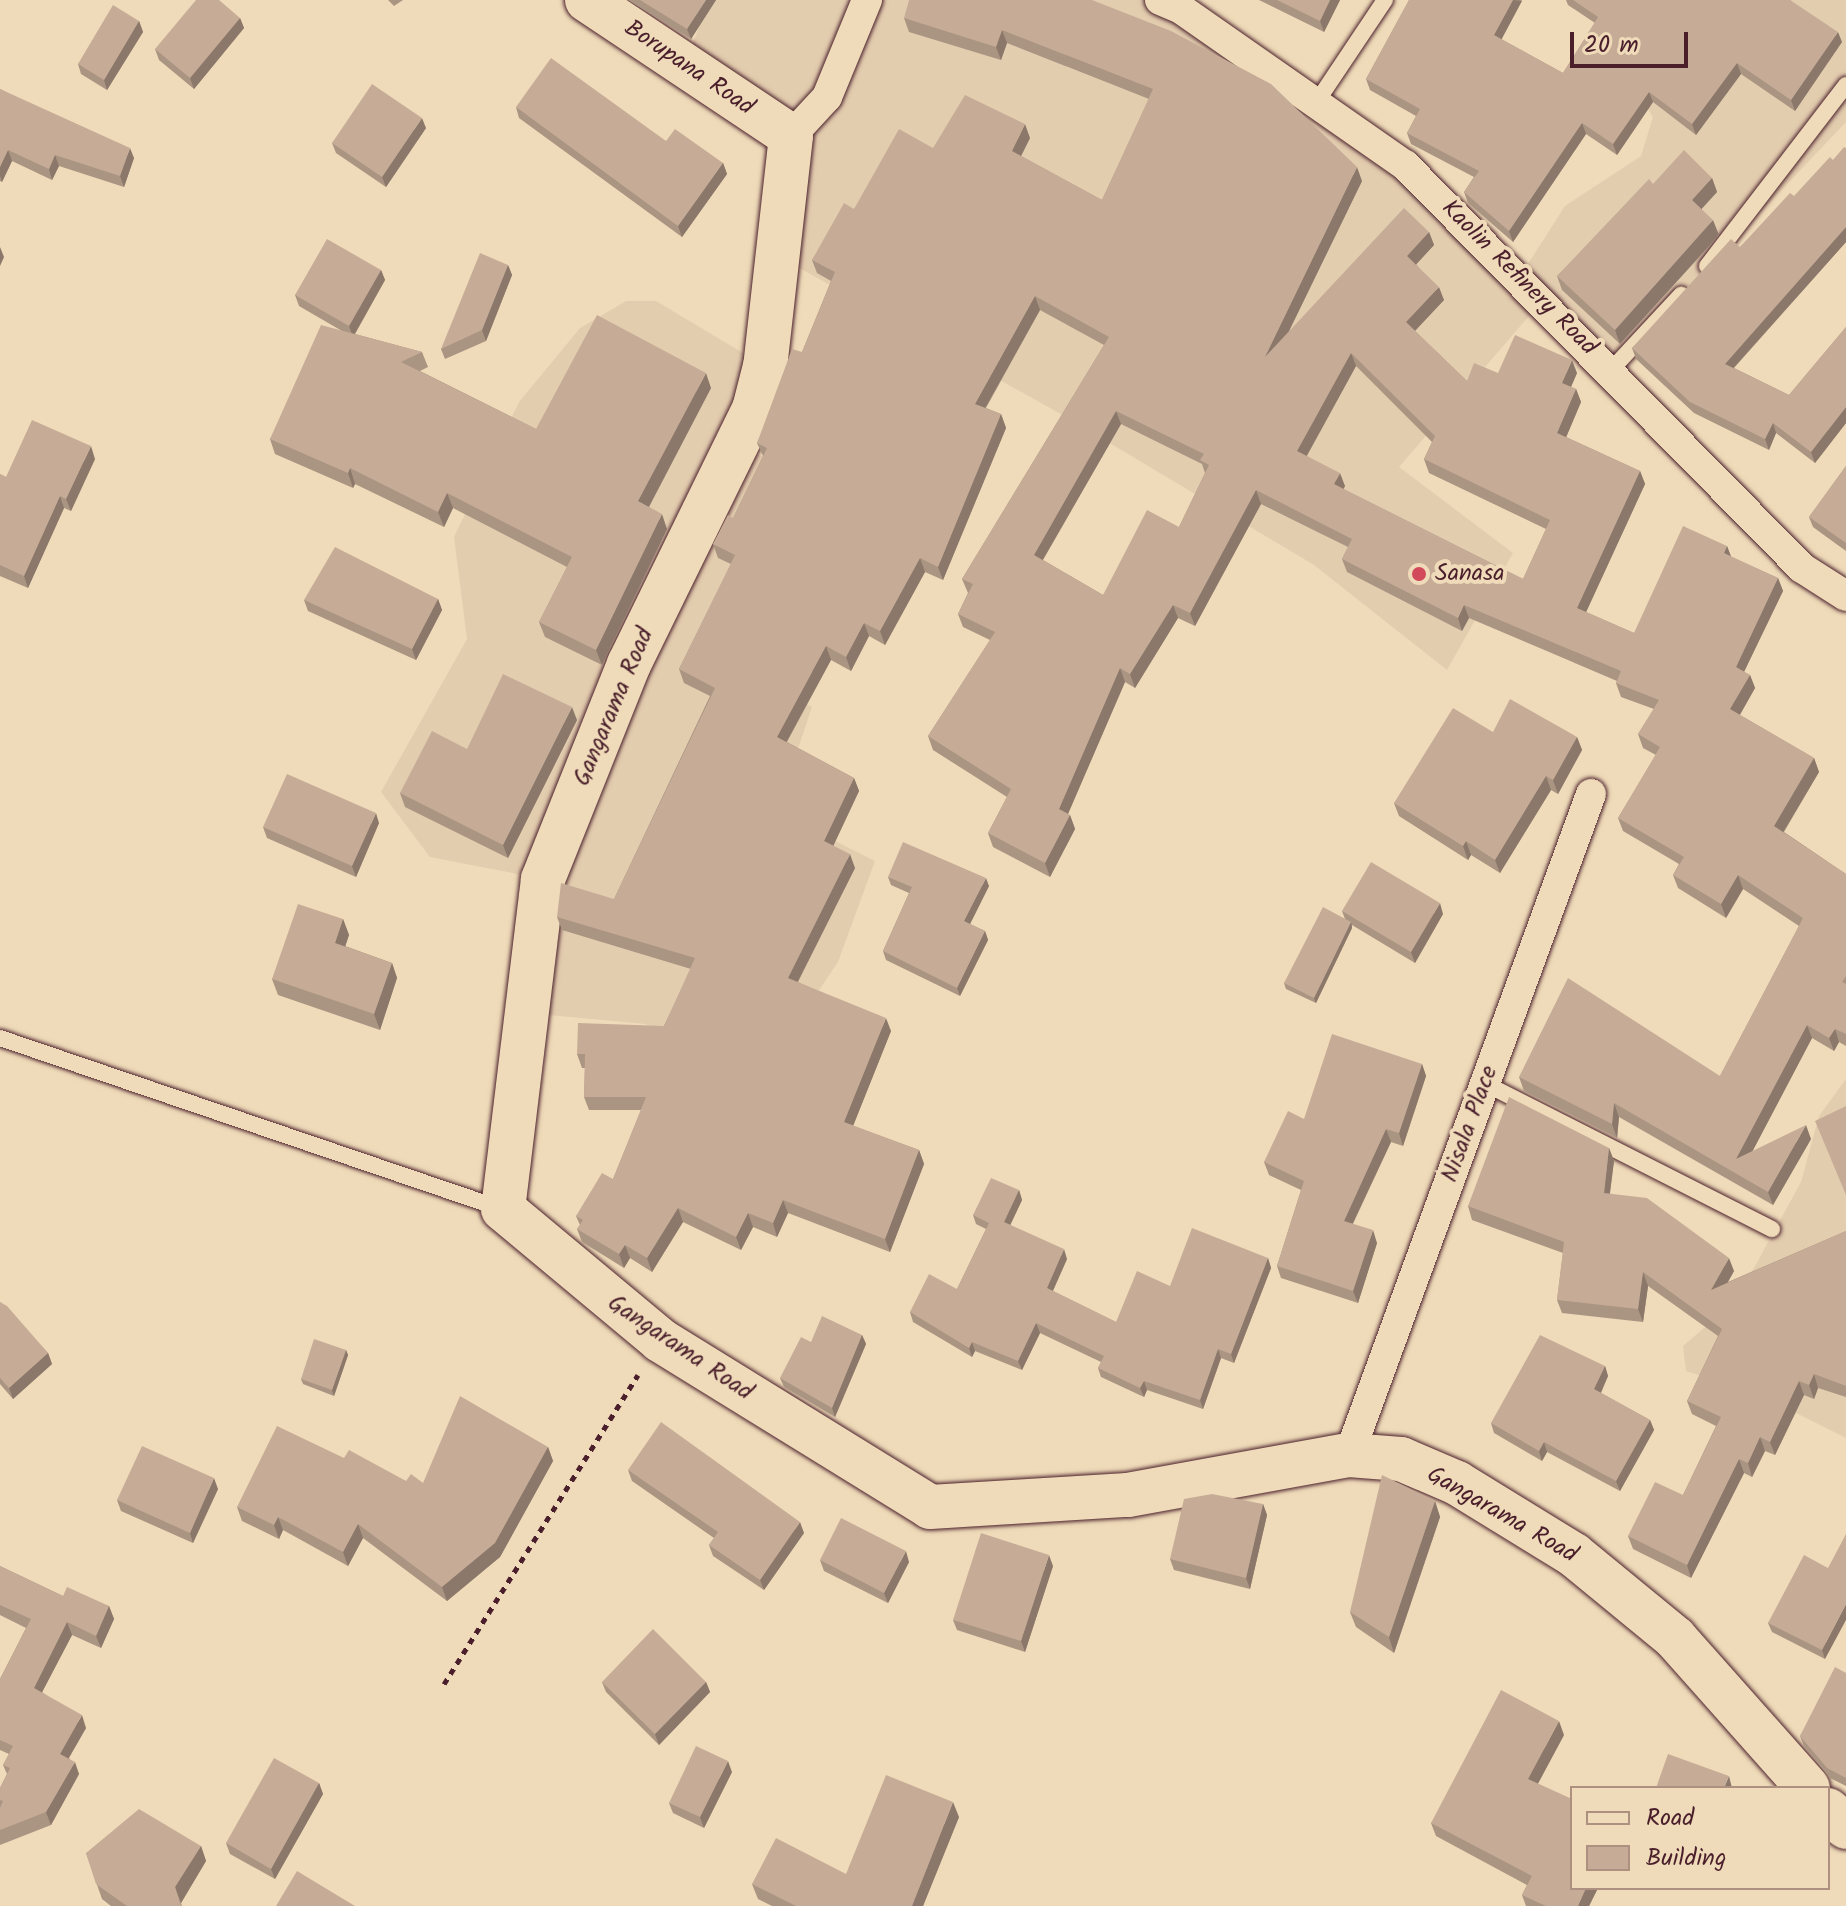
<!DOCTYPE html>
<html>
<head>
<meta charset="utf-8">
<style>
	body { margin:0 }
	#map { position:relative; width:1846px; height:1906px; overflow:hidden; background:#efdbb9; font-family:Kalam,sans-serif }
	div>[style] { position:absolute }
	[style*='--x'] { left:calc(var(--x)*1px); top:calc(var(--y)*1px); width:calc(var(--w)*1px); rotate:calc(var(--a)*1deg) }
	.built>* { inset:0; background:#e3cdaf }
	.path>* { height:5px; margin-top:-2.5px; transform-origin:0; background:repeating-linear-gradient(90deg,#4a1f2b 0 6px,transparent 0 12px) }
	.roads { filter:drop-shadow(0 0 2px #4a1f2b) drop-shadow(0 0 2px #4a1f2b) }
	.lane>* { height:16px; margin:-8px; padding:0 8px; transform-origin:8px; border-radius:8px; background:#efdbb9 }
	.street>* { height:30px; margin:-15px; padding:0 15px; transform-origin:15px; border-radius:15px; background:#efdbb9 }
	.primary>* { height:44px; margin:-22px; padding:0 22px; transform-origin:22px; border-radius:22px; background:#efdbb9 }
	.wall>* { inset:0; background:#aa9482 }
	.shaded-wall>* { inset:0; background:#8b786a }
	.building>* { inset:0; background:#c6ac97 }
	.dots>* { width:22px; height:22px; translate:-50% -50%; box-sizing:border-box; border:4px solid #efdbb9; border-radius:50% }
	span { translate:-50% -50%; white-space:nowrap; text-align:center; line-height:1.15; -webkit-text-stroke:8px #efdbb9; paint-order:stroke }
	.street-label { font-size:24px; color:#4a1f2b }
	.poi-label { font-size:24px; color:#4a1f2b }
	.left { translate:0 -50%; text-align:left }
	.legend { position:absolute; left:1570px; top:1786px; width:260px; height:104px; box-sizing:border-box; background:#efdbb9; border:2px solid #ad9080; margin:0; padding:10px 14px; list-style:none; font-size:24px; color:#4a1f2b }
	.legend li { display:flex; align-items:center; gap:16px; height:40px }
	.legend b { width:40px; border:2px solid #ad9080 }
	.scale { position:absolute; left:1570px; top:32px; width:118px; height:36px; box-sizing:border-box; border:4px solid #4a1f2b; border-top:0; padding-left:10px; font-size:24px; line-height:28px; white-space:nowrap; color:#4a1f2b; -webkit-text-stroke:6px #efdbb9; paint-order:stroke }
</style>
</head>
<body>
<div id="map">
	<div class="built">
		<i style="clip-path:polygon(709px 0,1160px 0,1405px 165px,1519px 278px,1565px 206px,1641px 156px,1653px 117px,1620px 65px,1663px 0,1846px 0,1846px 122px,1611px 370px,1542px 301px,1399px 467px,1513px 553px,1447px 670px,1314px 565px,1066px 417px,778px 256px,790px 136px,686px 62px)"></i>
		<i style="clip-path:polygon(626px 301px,656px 301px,765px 366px,735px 448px,762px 456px,809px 486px,756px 675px,812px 707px,799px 746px,779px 774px,751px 799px,875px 861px,838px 962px,764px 1072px,645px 1024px,527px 1013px,543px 879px,430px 857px,381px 792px,467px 639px,454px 537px,519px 402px,580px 328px)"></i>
		<i style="clip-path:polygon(1846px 1079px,1846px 1438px,1764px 1397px,1686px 1371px,1683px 1346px,1725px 1310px,1754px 1268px,1801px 1182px,1819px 1116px)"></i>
	</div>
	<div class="path">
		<i style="--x:444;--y:1684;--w:365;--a:-57.9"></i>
	</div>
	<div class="roads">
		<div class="lane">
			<i style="--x:1316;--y:103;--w:124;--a:-56.2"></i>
			<i style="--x:1707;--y:266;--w:228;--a:-52.5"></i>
			<i style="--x:1611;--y:370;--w:103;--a:-47"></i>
			<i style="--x:0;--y:1038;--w:530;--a:18.81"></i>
			<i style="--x:1484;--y:1083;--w:323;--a:26.9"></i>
		</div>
		<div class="street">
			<i style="--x:1160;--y:0;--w:23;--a:23"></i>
			<i style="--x:1181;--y:9;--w:273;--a:34.9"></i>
			<i style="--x:1405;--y:165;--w:566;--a:45.43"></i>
			<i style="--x:1802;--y:568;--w:52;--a:32.5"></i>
			<i style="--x:791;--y:136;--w:53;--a:-47.3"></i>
			<i style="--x:827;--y:97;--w:105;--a:-67.6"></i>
			<i style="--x:1349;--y:1455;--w:704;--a:-69.89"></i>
		</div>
		<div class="primary">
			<i style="--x:587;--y:0;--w:245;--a:33.7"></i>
			<i style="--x:791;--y:136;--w:231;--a:96.4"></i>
			<i style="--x:765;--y:366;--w:44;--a:104.3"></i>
			<i style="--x:754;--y:409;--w:284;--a:116.1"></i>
			<i style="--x:629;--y:664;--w:232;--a:111.8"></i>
			<i style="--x:543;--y:879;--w:332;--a:96.9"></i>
			<i style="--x:503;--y:1209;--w:204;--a:39.8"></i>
			<i style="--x:660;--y:1340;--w:317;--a:31.7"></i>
			<i style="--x:930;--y:1507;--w:198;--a:-3.5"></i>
			<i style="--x:1128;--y:1495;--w:225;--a:-10.3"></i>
			<i style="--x:1349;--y:1455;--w:52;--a:4.4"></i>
			<i style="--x:1401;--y:1459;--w:61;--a:23.2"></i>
			<i style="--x:1457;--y:1483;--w:137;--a:31.6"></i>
			<i style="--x:1574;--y:1555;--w:131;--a:39.4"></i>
			<i style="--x:1675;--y:1638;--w:200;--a:48.4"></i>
			<i style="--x:1828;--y:1810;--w:25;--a:43"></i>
		</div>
	</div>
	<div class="wall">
		<i style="clip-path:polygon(388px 0,403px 0,394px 6px)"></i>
		<i style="clip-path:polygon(628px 0,716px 0,691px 39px)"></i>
		<i style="clip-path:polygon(evenodd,1069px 0,1362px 181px,1289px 331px,1429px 232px,1434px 245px,1416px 264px,1444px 300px,1415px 331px,1467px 381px,1498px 373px,1577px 373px,1571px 387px,1576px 389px,1581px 402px,1566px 437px,1640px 471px,1645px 484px,1586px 612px,1634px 633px,1727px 546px,1731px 557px,1778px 578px,1783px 591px,1744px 672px,1750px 675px,1755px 688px,1740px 715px,1814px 758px,1819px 772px,1784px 832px,1846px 874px,1846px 1046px,1839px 1042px,1834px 1051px,1812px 1038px,1752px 1152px,1811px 1139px,1773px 1205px,1619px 1117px,1617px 1138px,1524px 1091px,1519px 1077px,1720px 1076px,1799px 926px,1743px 889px,1726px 918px,1678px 888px,1673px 875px,1679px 864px,1623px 831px,1618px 818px,1656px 755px,1643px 748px,1638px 734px,1654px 709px,1621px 697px,1616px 683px,1617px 681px,1469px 618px,1462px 631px,1347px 572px,1342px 559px,1348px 547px,1261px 504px,1195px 626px,1178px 618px,1135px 688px,1125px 682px,1068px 814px,1070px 815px,1075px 829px,1050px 877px,993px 847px,988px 833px,1007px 797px,933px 750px,928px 736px,990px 640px,963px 627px,958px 614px,968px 593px,962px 579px,1104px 345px,1040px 310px,986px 408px,1001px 414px,1006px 428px,943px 580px,925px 572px,885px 645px,869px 636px,851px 671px,831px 660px,787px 742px,854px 778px,859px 791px,833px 846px,855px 868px,798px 982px,891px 1031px,853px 1126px,919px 1150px,924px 1164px,890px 1252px,788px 1213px,777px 1237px,753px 1227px,741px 1250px,683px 1222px,652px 1272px,630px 1258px,624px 1268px,582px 1242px,577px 1229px,580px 1225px,576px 1216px,613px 1179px,641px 1110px,589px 1110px,584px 1097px,585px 1068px,582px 1068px,577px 1054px,664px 1026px,691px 969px,562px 930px,557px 917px,614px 899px,710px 696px,684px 683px,679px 669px,731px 564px,718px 558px,713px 544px,733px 518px,763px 456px,757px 443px,802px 352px,831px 281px,817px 273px,812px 260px,854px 209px,933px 148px,1030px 138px,1021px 156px,1102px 200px,1149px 99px,1007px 43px,1001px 60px,909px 32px,904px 18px,1069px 0,1356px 366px,1432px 442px,1424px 459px,1429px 473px,1546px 529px,1523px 579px,1343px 489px,1345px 486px,1307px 456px,1356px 366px,1069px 0,1121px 424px,1202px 464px,1205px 473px,1179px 527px,1103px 595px,1043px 560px,1121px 424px)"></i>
		<i style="clip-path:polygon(1259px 0,1340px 0,1324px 32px)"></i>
		<i style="clip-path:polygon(1409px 0,1522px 0,1501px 39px,1563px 73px,1595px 23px,1568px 5px,1566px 0,1790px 0,1842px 42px,1795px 111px,1741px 74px,1696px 135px,1653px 102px,1617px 155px,1586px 134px,1513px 242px,1468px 203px,1464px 192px,1474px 177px,1411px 144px,1407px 133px,1416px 116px,1370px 90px,1366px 79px)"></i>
		<i style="clip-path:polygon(240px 18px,244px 28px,194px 89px,159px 60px,155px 49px)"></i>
		<i style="clip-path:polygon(139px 21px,143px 32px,107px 90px,81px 74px,78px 64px)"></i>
		<i style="clip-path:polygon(0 89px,134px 158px,124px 187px,59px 166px,52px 180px,12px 161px,2px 182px,0 181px)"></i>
		<i style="clip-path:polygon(516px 107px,666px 141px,723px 163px,727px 174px,682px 237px,519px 118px)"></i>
		<i style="clip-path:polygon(426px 128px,386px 187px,336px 153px,332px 143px)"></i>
		<i style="clip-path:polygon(1846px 148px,1846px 242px,1734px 368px,1789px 395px,1846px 327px,1846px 423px,1815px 463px,1776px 433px,1769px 450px,1694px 413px,1636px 359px,1632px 348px)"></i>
		<i style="clip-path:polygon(1712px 178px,1717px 192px,1701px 209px,1719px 235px,1620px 344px,1562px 290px,1557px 276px,1653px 184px)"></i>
		<i style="clip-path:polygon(508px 265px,512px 275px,486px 341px,445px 359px,441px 349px)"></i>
		<i style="clip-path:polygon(381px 270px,385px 280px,355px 334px,422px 352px,428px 367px,420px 371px,536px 429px,711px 388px,649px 507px,667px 529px,602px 665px,545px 637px,539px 622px,567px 567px,453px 508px,444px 527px,355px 484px,353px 488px,275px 454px,270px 439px,342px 331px,299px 306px,295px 295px)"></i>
		<i style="clip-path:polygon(95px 459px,71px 511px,64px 508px,28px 588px,0 576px,0 474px,6px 477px)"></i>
		<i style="clip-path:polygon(1846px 466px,1846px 551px,1813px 527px,1809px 517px)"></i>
		<i style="clip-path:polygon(438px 599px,442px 610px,416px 660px,308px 611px,304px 600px)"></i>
		<i style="clip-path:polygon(577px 720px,508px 858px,405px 807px,400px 793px,467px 749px)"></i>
		<i style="clip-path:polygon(1577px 737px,1582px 750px,1558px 794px,1551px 790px,1500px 873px,1471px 855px,1468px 860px,1399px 816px,1394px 803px)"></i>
		<i style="clip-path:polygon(379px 823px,356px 877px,267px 838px,263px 827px)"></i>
		<i style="clip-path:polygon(888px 877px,989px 886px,970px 924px,985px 931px,988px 940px,960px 996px,886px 960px,883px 951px,909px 893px,891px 885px)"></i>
		<i style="clip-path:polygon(1342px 911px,1443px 914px,1415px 963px,1352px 925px,1352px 928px,1316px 1003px,1286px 989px,1284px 983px,1345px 919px)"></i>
		<i style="clip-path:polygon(343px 919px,349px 935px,345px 946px,392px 963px,397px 978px,380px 1030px,278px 995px,272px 979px)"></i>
		<i style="clip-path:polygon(1422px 1064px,1426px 1076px,1403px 1146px,1391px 1142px,1353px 1224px,1377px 1243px,1358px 1303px,1281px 1278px,1277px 1266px,1301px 1190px,1269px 1175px,1264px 1162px,1304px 1119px)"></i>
		<i style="clip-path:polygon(1609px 1148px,1614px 1161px,1610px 1194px,1734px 1271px,1728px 1282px,1846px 1231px,1846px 1397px,1818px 1388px,1814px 1399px,1804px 1395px,1775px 1455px,1765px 1451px,1752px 1477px,1744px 1473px,1691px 1578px,1633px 1549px,1628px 1536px,1683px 1495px,1716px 1426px,1692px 1414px,1687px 1401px,1718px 1336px,1648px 1286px,1643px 1322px,1562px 1313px,1557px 1300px,1563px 1253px,1472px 1220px,1468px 1206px)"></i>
		<i style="clip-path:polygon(1019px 1190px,1022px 1200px,1010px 1225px,1067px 1259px,1053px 1291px,1116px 1322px,1170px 1286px,1268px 1258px,1271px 1268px,1234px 1363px,1221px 1358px,1203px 1409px,1147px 1390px,1144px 1397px,1101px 1377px,1098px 1368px,1101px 1362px,1040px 1333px,1022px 1370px,975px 1351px,972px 1357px,913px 1322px,910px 1312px,957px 1289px,986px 1229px,976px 1224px,973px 1215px)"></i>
		<i style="clip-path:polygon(0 1302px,48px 1353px,52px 1364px,13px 1399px,0 1384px)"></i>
		<i style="clip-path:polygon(862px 1335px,866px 1344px,835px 1417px,784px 1387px,780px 1378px)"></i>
		<i style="clip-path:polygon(346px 1350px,348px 1355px,334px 1396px,303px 1384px,301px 1379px)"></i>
		<i style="clip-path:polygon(1605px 1366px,1608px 1376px,1601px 1393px,1650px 1420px,1654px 1430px,1620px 1491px,1547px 1452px,1542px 1461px,1494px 1433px,1491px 1423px)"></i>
		<i style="clip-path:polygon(548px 1447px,553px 1461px,500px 1557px,447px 1601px,363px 1538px,348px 1566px,283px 1530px,279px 1539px,242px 1521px,237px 1507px,344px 1458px,406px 1481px,423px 1483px)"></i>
		<i style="clip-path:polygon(628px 1470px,804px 1533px,764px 1590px,713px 1556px,709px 1545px,714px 1538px,632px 1481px)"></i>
		<i style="clip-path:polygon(218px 1489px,193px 1543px,121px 1511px,117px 1500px)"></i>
		<i style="clip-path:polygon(1435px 1501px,1440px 1517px,1394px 1653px,1356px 1627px,1350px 1612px)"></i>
		<i style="clip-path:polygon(1263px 1504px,1267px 1515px,1250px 1589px,1174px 1570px,1170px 1559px)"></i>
		<i style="clip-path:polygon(820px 1560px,909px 1562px,888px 1603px,824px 1571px)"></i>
		<i style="clip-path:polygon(0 1566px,63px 1596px,109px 1606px,114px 1619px,101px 1648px,72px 1635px,42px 1692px,86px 1728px,69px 1758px,79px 1774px,51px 1825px,0 1845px,0 1788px,7px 1774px,3px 1765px,9px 1754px,0 1750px,0 1679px,26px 1628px,0 1615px)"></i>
		<i style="clip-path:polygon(1053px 1566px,1025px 1652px,957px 1630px,953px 1620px)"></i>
		<i style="clip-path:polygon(1828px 1568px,1825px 1659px,1772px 1632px,1768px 1623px)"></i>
		<i style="clip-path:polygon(1846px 1673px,1846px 1786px,1830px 1778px,1804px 1746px,1800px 1736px)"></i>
		<i style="clip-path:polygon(602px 1682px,706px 1682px,710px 1692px,659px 1745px,606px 1692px)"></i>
		<i style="clip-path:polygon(1564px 1735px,1538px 1783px,1572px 1888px,1598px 1888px,1589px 1906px,1526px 1906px,1522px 1895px,1527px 1885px,1436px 1836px,1431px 1823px)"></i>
		<i style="clip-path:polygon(732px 1772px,704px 1828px,673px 1813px,669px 1803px)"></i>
		<i style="clip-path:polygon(319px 1783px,323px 1794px,275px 1879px,230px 1854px,226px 1843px)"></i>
		<i style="clip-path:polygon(959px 1817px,923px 1906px,772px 1906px,758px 1899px,752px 1884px,846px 1874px)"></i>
		<i style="clip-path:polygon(201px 1846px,206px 1861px,181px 1903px,182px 1906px,111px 1906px,102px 1899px,86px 1853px)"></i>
	</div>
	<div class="shaded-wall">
		<i style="clip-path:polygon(706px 0,716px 0,691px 39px,687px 29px)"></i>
		<i style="clip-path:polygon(1330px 0,1340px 0,1324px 32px,1320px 21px)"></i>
		<i style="clip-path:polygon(1513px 0,1522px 1px,1498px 46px,1494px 35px)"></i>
		<i style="clip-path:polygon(240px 18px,244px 28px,194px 89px,190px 78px)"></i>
		<i style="clip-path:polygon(139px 21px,143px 32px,107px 90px,104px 80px)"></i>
		<i style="clip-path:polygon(1002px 30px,1007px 43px,1001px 60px,996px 47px)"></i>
		<i style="clip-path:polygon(1838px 32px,1842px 42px,1795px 111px,1791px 100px)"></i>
		<i style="clip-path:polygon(1737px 63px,1741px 74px,1696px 135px,1692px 124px)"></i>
		<i style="clip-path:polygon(1649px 92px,1653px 102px,1617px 155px,1613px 144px)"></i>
		<i style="clip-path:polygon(422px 118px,426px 128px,386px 187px,382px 177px)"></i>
		<i style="clip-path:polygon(1582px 123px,1586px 134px,1513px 242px,1509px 231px)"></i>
		<i style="clip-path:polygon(1025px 124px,1030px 138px,1017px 164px,1012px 151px)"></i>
		<i style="clip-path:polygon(130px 148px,134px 158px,124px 187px,120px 176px)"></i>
		<i style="clip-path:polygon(8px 150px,12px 161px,2px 182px,0 176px,0 167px)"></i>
		<i style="clip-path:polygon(55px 155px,59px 166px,52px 180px,49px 169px)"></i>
		<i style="clip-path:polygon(723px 163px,727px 174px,682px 237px,678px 226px)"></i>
		<i style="clip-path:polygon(1357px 167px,1362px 181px,1270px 370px,1265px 357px)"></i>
		<i style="clip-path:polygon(1712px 178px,1717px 192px,1697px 214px,1692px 200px)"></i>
		<i style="clip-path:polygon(1713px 220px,1719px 235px,1620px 344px,1615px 330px)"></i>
		<i style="clip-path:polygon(1846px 227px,1846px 242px,1728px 374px,1725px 364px)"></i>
		<i style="clip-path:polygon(1429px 232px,1434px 245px,1412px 269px,1407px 256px)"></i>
		<i style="clip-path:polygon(0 247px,4px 257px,0 266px)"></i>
		<i style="clip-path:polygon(508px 265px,512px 275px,486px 341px,482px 330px)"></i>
		<i style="clip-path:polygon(381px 270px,385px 280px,353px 337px,349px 326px)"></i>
		<i style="clip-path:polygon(1439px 287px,1444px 300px,1411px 335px,1406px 322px)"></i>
		<i style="clip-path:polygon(1035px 296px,1040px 310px,980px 417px,975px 404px)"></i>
		<i style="clip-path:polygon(1351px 353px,1356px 366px,1302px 464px,1297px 451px)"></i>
		<i style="clip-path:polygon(1572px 360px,1577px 373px,1567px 396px,1562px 383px)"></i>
		<i style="clip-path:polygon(706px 373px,711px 388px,644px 516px,638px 501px)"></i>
		<i style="clip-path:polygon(1576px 389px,1581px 402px,1562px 447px,1557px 433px)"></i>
		<i style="clip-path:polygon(1846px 407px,1846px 423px,1815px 463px,1811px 452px)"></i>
		<i style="clip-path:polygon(1116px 411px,1121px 424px,1038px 568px,1034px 555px)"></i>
		<i style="clip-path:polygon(1001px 414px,1006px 428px,943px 580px,938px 567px)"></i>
		<i style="clip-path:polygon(1773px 423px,1776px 433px,1769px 450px,1765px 439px)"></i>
		<i style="clip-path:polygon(91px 446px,95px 459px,71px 511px,66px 499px)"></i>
		<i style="clip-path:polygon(350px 468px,355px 484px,353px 488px,348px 473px)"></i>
		<i style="clip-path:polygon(1640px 471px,1645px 484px,1582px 621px,1577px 608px)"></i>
		<i style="clip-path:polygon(1340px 473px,1345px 486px,1339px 498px,1334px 484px)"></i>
		<i style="clip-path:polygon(1256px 490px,1261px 504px,1195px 626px,1190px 613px)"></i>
		<i style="clip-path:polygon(447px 493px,453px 508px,444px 527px,438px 512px)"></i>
		<i style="clip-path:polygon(60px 496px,64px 508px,28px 588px,24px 576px)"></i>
		<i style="clip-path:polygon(662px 514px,667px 529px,602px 665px,596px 650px)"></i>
		<i style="clip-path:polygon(1727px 546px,1732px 559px,1724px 553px)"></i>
		<i style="clip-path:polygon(920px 558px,925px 572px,885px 645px,880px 631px)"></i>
		<i style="clip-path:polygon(1778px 578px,1783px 591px,1740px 680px,1736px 667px)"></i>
		<i style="clip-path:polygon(438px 599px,442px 610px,416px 660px,412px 649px)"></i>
		<i style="clip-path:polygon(1173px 605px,1178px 618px,1135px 688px,1130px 674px)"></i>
		<i style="clip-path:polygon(1464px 605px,1469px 618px,1462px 631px,1458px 618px)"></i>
		<i style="clip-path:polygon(864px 623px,869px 636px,851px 671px,846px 657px)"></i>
		<i style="clip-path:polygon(826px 646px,831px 660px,782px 750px,777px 737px)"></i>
		<i style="clip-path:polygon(1120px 668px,1125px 682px,1064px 823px,1059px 809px)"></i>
		<i style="clip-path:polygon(1750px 675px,1755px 688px,1735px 723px,1730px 709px)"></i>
		<i style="clip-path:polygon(572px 707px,577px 720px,508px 858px,503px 845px)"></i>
		<i style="clip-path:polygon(1577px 737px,1582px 750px,1558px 794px,1553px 780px)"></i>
		<i style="clip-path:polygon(1814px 758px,1819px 772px,1779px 839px,1774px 826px)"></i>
		<i style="clip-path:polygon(1546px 776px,1551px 790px,1500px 873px,1495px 860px)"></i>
		<i style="clip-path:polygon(854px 778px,859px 791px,829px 855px,824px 841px)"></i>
		<i style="clip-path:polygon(376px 813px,379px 823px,356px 877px,352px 866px)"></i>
		<i style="clip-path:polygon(1070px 815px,1075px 829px,1050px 877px,1045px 863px)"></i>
		<i style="clip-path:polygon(1466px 841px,1471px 855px,1468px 860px,1463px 846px)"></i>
		<i style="clip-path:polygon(850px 854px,855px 868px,793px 991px,788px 978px)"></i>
		<i style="clip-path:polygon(1738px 875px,1743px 889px,1726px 918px,1721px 904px)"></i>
		<i style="clip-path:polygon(986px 878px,989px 886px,967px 930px,964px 921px)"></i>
		<i style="clip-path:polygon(1440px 903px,1443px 914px,1415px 963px,1411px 952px)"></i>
		<i style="clip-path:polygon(343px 919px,349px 935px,341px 959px,335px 943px)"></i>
		<i style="clip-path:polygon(1351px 922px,1352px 928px,1316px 1003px,1314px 998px)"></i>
		<i style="clip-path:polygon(985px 931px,988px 940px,960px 996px,957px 988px)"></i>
		<i style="clip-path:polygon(392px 963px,397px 978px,380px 1030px,374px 1014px)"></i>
		<i style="clip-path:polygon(886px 1018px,891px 1031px,849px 1136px,844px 1122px)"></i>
		<i style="clip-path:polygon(1807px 1025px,1812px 1038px,1741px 1173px,1736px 1159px)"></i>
		<i style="clip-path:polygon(1835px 1029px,1839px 1042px,1834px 1051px,1829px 1038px)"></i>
		<i style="clip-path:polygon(1422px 1064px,1426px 1076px,1403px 1146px,1399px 1133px)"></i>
		<i style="clip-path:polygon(1614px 1103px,1619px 1117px,1617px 1138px,1612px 1124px)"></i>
		<i style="clip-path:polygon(1806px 1125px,1811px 1139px,1773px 1205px,1768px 1192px)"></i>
		<i style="clip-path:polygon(1386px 1129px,1391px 1142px,1348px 1233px,1344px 1221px)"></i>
		<i style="clip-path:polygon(1609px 1148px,1614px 1161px,1608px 1206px,1604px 1193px)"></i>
		<i style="clip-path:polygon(919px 1150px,924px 1164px,890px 1252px,885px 1239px)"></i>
		<i style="clip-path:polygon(1019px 1190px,1022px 1200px,1007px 1232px,1004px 1222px)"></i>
		<i style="clip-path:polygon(783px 1200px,788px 1213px,777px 1237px,773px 1223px)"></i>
		<i style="clip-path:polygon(678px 1208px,683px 1222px,652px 1272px,647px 1258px)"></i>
		<i style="clip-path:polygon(748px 1213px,753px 1227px,741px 1250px,736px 1237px)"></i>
		<i style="clip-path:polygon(1373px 1230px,1377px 1243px,1358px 1303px,1353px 1291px)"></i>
		<i style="clip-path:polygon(625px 1245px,630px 1258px,624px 1268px,619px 1254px)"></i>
		<i style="clip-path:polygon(1064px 1249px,1067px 1259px,1050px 1297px,1047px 1288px)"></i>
		<i style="clip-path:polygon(1268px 1258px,1271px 1268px,1234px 1363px,1231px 1354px)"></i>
		<i style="clip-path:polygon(1729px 1258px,1734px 1271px,1716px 1303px,1711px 1290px)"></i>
		<i style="clip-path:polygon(1643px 1272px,1648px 1286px,1643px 1322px,1638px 1309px)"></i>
		<i style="clip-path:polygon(1036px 1323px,1040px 1333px,1022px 1370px,1018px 1361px)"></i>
		<i style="clip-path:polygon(862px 1335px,866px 1344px,835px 1417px,832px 1408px)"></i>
		<i style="clip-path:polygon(972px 1342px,975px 1351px,972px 1357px,969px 1348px)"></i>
		<i style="clip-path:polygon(1218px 1349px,1221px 1358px,1203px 1409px,1200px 1400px)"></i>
		<i style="clip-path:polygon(346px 1350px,348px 1355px,334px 1396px,332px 1390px)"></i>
		<i style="clip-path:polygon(48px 1353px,52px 1364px,13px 1399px,9px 1388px)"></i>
		<i style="clip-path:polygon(1605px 1366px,1608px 1376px,1598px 1399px,1594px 1389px)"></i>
		<i style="clip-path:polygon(1814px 1374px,1818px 1388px,1814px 1399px,1809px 1385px)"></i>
		<i style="clip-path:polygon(1144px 1381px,1147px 1390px,1144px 1397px,1140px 1388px)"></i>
		<i style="clip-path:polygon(1799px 1381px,1804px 1395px,1775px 1455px,1770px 1442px)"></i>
		<i style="clip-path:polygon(1650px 1420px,1654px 1430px,1620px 1491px,1616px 1481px)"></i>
		<i style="clip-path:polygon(1760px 1437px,1765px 1451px,1752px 1477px,1748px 1463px)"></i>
		<i style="clip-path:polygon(1544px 1442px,1547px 1452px,1542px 1461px,1539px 1451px)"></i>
		<i style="clip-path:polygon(548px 1447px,553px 1461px,500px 1557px,447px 1601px,442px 1587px)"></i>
		<i style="clip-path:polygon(1739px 1459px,1744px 1473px,1691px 1578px,1687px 1565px)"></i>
		<i style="clip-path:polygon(214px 1478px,218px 1489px,193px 1543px,190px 1533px)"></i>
		<i style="clip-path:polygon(1435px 1501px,1440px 1517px,1394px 1653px,1389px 1637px)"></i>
		<i style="clip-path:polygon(1263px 1504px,1267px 1515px,1250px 1589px,1246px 1578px)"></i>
		<i style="clip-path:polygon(278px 1517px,283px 1530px,279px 1539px,274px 1525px)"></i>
		<i style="clip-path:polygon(800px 1522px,804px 1533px,764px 1590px,760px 1580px)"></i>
		<i style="clip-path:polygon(358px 1524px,363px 1538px,348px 1566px,343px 1552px)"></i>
		<i style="clip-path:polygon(906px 1551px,909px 1562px,888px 1603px,884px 1593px)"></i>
		<i style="clip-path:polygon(1049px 1555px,1053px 1566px,1025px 1652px,1021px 1641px)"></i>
		<i style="clip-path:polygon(1846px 1604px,1846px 1620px,1825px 1659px,1822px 1650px)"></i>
		<i style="clip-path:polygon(109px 1606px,114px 1619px,101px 1648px,96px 1636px)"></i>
		<i style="clip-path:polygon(67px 1622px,72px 1635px,38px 1700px,34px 1688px)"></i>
		<i style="clip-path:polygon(706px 1682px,710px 1692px,659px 1745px,655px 1734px)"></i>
		<i style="clip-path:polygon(82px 1715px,86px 1728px,64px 1766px,60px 1754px)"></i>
		<i style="clip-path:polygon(1559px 1721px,1564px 1735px,1533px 1793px,1528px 1779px)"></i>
		<i style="clip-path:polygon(728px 1761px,732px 1772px,704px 1828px,700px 1817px)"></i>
		<i style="clip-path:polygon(75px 1762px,79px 1774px,51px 1825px,46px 1812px)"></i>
		<i style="clip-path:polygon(1729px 1776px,1732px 1788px,1724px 1788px)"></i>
		<i style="clip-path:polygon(319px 1783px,323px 1794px,275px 1879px,271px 1869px)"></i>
		<i style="clip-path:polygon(953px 1802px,959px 1817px,923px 1906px,912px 1906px)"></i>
		<i style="clip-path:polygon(201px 1846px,206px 1861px,181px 1903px,175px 1887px)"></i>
		<i style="clip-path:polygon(1586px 1888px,1598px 1888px,1589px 1906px,1578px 1906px)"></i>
	</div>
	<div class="building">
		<i style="clip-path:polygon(196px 0,219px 0,240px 18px,190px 78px,155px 49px)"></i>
		<i style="clip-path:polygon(640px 0,706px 0,687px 29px)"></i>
		<i style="clip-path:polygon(evenodd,909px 0,1092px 0,1171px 31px,1271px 84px,1357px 167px,1265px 357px,1404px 208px,1429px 232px,1407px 256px,1439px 287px,1406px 322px,1467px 381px,1474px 363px,1498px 373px,1515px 335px,1572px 360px,1562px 383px,1576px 389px,1557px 433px,1640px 471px,1577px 608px,1634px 633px,1683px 526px,1727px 546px,1724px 553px,1778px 578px,1736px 667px,1750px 675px,1730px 709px,1814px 758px,1774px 826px,1846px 874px,1846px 976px,1842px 982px,1846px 984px,1846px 1034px,1835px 1029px,1829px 1038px,1807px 1025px,1736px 1159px,1806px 1125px,1768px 1192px,1614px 1103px,1612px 1124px,1519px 1077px,1568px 978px,1720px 1076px,1803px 918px,1738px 875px,1721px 904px,1673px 875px,1684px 857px,1618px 818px,1660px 747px,1638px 734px,1659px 700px,1616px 683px,1621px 671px,1464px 605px,1458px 618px,1342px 559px,1352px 539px,1256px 490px,1190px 613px,1173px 605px,1130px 674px,1120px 668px,1059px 809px,1070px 815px,1045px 863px,988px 833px,1011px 789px,928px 736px,995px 632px,958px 614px,973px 584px,962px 579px,1109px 337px,1035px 296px,975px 404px,1001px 414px,938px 567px,920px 558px,880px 631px,864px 623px,846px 657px,826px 646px,777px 737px,854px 778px,824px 841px,850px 854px,788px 978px,886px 1018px,844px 1122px,919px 1150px,885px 1239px,783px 1200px,773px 1223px,748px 1213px,736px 1237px,678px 1208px,647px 1258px,625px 1245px,619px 1254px,577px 1229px,583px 1220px,576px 1216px,602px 1173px,613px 1179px,646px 1097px,584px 1097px,585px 1054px,577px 1054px,578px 1023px,664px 1026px,695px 958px,557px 917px,561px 883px,614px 899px,715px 688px,679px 669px,735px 555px,713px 544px,728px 515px,733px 518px,767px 448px,757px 443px,792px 349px,802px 352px,835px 272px,812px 260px,844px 203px,854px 209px,899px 129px,933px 148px,965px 95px,1025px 124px,1012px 151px,1102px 200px,1153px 89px,1002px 30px,996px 47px,904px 18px,909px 0,1351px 353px,1435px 436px,1424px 459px,1550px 520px,1523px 579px,1334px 484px,1340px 473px,1297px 451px,1351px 353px,909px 0,1116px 411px,1204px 454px,1200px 460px,1209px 465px,1179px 527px,1147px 510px,1103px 595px,1034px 555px,1116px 411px)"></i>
		<i style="clip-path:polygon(1277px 0,1330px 0,1320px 21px)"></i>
		<i style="clip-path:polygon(1409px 0,1513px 0,1494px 35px,1563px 73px,1598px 17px,1573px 0,1790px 0,1838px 32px,1791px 100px,1737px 63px,1692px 124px,1649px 92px,1613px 144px,1582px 123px,1509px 231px,1464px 192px,1479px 171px,1407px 133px,1420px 109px,1366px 79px)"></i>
		<i style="clip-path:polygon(113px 5px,139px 21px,104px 80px,78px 64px)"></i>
		<i style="clip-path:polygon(551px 58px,666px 141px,675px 129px,723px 163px,678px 226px,516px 107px)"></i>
		<i style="clip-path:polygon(372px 84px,422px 118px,382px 177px,332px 143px)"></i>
		<i style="clip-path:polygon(0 89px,130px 148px,120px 176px,55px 155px,49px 169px,8px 150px,0 167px)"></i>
		<i style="clip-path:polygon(1844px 147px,1846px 148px,1846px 227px,1725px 364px,1789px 395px,1846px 327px,1846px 407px,1811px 452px,1773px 423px,1765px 439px,1690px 402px,1632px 348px,1731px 239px,1740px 247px,1790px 193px,1794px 196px,1830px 157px,1833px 160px)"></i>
		<i style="clip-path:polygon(1684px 150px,1712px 178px,1692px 200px,1713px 220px,1615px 330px,1557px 276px,1649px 179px,1653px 184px)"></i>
		<i style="clip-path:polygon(327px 239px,381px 270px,349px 326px,295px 295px)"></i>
		<i style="clip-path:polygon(480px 253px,508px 265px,482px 330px,441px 349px)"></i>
		<i style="clip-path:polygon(597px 315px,706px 373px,638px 501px,662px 514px,596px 650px,539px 622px,572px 557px,447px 493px,438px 512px,350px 468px,348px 473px,270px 439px,321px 325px,422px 352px,401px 362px,536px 429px)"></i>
		<i style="clip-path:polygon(32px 420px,91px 446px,66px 499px,60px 496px,24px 576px,0 565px,0 474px,6px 477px)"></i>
		<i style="clip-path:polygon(1846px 466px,1846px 543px,1809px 517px)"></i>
		<i style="clip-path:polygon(335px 547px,438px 599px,412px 649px,304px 600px)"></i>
		<i style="clip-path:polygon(503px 674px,572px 707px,503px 845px,400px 793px,432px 731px,467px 749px)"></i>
		<i style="clip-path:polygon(1510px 699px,1577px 737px,1553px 780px,1546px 776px,1495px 860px,1466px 841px,1463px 846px,1394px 803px,1453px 708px,1493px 732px)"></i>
		<i style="clip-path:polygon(287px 774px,376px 813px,352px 866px,263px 827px)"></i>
		<i style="clip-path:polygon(903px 842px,986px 878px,964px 921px,985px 931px,957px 988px,883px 951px,912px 887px,888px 877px)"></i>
		<i style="clip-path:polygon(1371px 862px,1440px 903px,1411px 952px,1342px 911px)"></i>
		<i style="clip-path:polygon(298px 904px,343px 919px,335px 943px,392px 963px,374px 1014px,272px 979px)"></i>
		<i style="clip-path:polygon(1323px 907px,1351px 922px,1314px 998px,1284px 983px)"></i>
		<i style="clip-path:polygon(1332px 1034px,1422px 1064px,1399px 1133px,1386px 1129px,1344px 1221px,1373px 1230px,1353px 1291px,1277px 1266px,1304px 1181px,1264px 1162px,1288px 1111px,1304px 1119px)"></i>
		<i style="clip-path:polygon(1509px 1097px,1609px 1148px,1604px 1193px,1647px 1198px,1729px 1258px,1711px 1290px,1846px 1231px,1846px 1386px,1814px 1374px,1809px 1385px,1799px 1381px,1770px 1442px,1760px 1437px,1748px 1463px,1739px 1459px,1687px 1565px,1628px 1536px,1655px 1482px,1683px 1495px,1721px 1417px,1687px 1401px,1722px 1329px,1643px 1272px,1638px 1309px,1557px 1300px,1564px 1242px,1468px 1206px)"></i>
		<i style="clip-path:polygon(1846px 1106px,1846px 1195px,1815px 1121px)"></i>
		<i style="clip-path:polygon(991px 1178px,1019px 1190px,1004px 1222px,1064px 1249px,1047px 1288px,1116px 1322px,1137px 1271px,1170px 1286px,1192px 1228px,1268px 1258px,1231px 1354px,1218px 1349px,1200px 1400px,1144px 1381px,1140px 1388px,1098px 1368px,1104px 1356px,1036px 1323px,1018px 1361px,972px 1342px,969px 1348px,910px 1312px,929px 1274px,957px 1289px,989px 1223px,973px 1215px)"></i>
		<i style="clip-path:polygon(0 1302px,7px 1306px,48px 1353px,9px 1388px,0 1378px)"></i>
		<i style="clip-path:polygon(822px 1316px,862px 1335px,832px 1408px,780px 1378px,801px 1337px,811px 1342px)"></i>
		<i style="clip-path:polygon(1540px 1335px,1605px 1366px,1594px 1389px,1650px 1420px,1616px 1481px,1544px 1442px,1539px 1451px,1491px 1423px)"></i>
		<i style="clip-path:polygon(314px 1339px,346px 1350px,332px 1390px,301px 1379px)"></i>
		<i style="clip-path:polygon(460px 1396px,548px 1447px,495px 1543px,442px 1587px,358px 1524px,343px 1552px,278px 1517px,274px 1525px,237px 1507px,277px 1426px,344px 1458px,349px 1450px,406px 1481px,411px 1474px,423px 1483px)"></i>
		<i style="clip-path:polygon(661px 1422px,800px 1522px,760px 1580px,709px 1545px,718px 1532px,628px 1470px)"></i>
		<i style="clip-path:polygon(142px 1446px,214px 1478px,190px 1533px,117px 1500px)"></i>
		<i style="clip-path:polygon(1382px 1475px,1435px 1501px,1389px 1637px,1350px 1612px)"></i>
		<i style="clip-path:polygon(1212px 1494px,1263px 1504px,1246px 1578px,1170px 1559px,1184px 1499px)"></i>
		<i style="clip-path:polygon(841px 1518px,906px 1551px,884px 1593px,820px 1560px)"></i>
		<i style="clip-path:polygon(981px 1533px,1049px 1555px,1021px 1641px,953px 1620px)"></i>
		<i style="clip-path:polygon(1846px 1534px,1846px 1604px,1822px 1650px,1768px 1623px,1804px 1555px,1828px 1568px)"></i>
		<i style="clip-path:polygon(0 1566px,63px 1596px,67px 1587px,109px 1606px,96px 1636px,67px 1622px,34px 1688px,82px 1715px,60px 1754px,75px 1762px,46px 1812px,0 1830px,0 1808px,3px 1801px,0 1800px,0 1788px,10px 1768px,3px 1765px,13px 1746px,0 1740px,0 1679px,31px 1619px,0 1605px)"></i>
		<i style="clip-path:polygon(653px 1629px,706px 1682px,655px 1734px,602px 1682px)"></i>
		<i style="clip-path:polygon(1835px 1667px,1846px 1673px,1846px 1778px,1827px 1768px,1800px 1736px)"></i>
		<i style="clip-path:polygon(1501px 1690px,1559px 1721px,1528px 1779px,1572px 1799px,1572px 1888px,1586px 1888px,1578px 1906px,1546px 1906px,1522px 1895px,1532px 1876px,1431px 1823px)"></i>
		<i style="clip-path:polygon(696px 1746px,728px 1761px,700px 1817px,669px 1803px)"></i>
		<i style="clip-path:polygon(1668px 1754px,1729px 1776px,1724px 1788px,1656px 1788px)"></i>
		<i style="clip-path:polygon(274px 1758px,319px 1783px,271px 1869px,226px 1843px)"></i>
		<i style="clip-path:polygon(886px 1775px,953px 1802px,912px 1906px,796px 1906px,752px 1884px,776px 1838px,846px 1874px)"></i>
		<i style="clip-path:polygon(139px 1809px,201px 1846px,175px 1887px,181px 1906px,127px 1906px,96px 1884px,86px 1853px)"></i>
		<i style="clip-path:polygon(297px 1871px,355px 1906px,276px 1906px)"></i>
	</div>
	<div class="dots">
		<i style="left:1419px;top:574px;background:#d1495b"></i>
	</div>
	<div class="street-label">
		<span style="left:689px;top:68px;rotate:34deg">Borupana Road</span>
		<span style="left:1519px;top:278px;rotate:45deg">Kaolin Refinery Road</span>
		<span style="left:614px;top:707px;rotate:-67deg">Gangarama Road</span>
		<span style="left:1470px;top:1124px;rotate:-70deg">Nisala Place</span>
		<span style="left:680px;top:1348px;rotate:34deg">Gangarama Road</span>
		<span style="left:1502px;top:1515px;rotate:30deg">Gangarama Road</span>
	</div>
	<div class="poi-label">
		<span class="left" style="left:1435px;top:574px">Sanasa</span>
	</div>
	<ul class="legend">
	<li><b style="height:10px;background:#efdbb9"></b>Road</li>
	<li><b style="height:22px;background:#c6ac97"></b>Building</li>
	</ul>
	<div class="scale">20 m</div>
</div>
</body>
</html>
